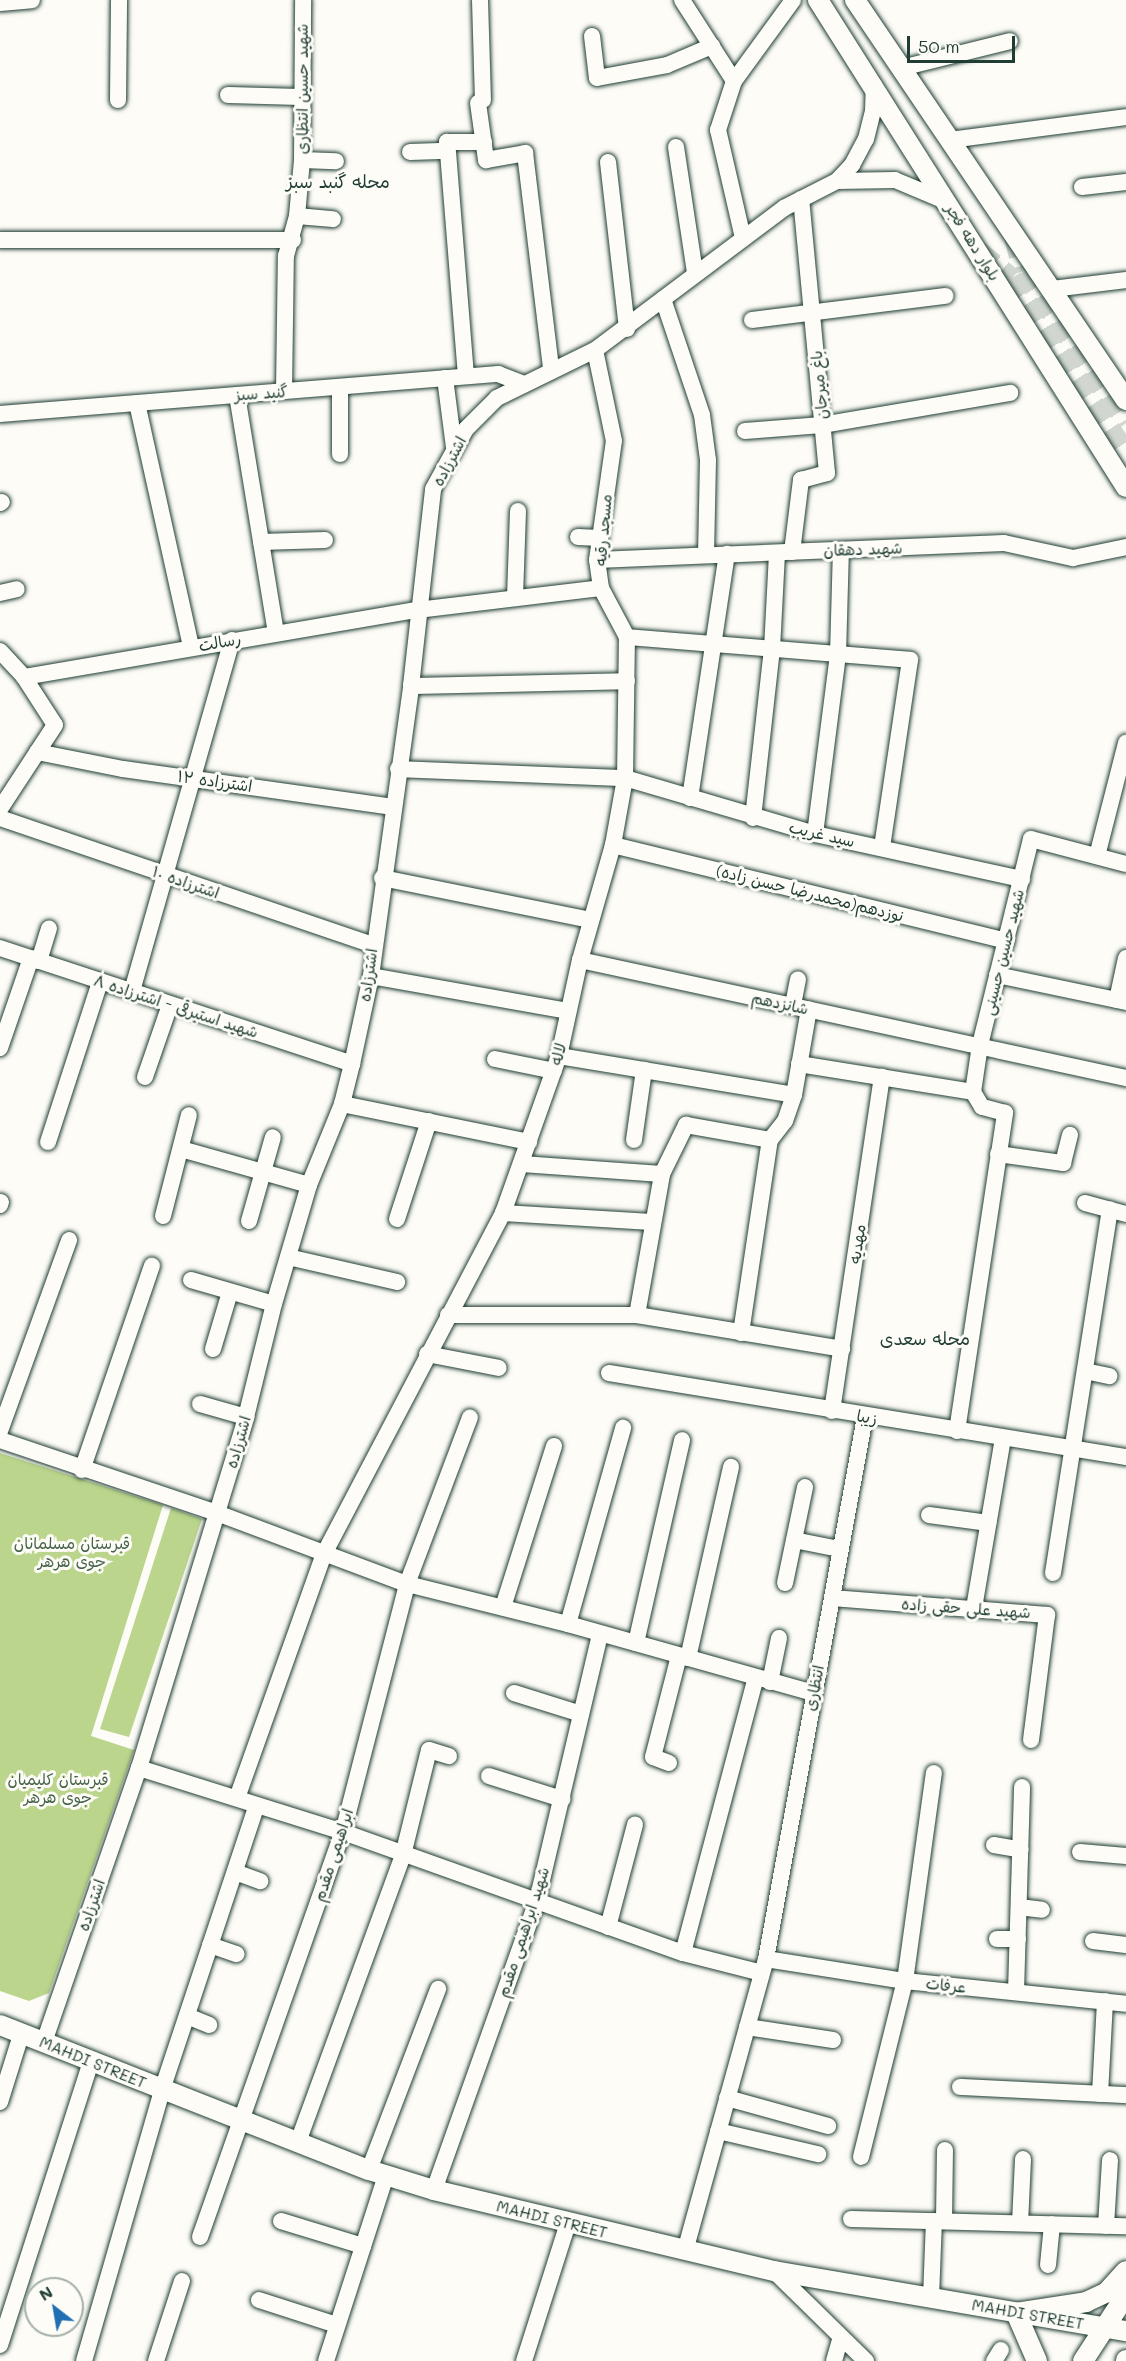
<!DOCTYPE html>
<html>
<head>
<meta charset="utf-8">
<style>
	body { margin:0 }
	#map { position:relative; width:1126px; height:2361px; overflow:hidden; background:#fdfcf7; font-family:Mali,"Playpen Sans Arabic",sans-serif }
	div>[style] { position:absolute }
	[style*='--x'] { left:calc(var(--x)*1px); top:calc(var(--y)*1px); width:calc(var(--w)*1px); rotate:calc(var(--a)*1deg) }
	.green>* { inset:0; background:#bbd58c }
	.major-tunnel>* { height:20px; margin-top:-10px; transform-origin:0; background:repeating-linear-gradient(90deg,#d1d6d0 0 20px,transparent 0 30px) }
	.roads { filter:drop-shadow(0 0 2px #1f3d34) drop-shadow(0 0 2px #1f3d34) }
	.minor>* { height:16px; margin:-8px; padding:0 8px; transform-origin:8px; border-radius:8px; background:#fdfcf7 }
	.major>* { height:20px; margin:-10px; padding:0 10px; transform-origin:10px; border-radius:10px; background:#fdfcf7 }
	span { translate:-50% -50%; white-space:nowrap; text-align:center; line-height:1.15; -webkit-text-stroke:6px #fdfcf7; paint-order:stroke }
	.street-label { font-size:16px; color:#1f3d34 }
	.park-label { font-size:16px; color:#46634a }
	.neighbourhood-label { font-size:18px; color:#1f3d34 }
	.north { position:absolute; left:24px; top:2277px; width:60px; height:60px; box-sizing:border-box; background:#fdfcf7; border:2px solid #a4b0a9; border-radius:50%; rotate:329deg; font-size:16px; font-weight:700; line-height:24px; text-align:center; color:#1f3d34 }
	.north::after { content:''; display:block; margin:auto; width:21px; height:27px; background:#1f6fb2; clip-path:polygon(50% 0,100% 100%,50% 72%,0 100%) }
	.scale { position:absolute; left:907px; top:36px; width:108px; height:27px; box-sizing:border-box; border:3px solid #1f3d34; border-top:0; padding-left:8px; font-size:18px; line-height:21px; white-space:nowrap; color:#1f3d34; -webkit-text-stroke:4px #fdfcf7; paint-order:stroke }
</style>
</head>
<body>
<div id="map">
	<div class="green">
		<i style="clip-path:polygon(0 1453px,163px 1505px,91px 1736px,134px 1750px,49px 1993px,29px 2001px,0 1991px)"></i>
		<i style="clip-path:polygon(171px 1508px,202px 1519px,129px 1737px,100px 1729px)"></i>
	</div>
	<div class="major-tunnel">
		<i style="--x:1014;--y:237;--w:36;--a:76"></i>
		<i style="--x:1023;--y:272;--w:183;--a:55.7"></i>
		<i style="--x:979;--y:251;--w:43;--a:39.3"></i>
		<i style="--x:1012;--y:278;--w:208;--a:56.8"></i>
	</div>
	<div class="roads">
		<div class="minor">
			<i style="--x:480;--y:0;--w:100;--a:88.3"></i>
			<i style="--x:682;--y:0;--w:96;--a:57.3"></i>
			<i style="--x:0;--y:3;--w:32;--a:-5"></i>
			<i style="--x:592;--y:36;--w:42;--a:83.2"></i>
			<i style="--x:597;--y:78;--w:71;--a:-10.5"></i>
			<i style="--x:667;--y:65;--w:49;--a:-22.9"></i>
			<i style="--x:901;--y:68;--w:112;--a:-13.9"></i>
			<i style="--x:228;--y:95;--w:73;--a:1.6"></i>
			<i style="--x:118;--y:100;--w:100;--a:-89.4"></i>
			<i style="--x:478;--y:103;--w:58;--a:82"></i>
			<i style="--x:486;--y:160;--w:40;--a:-10"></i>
			<i style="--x:525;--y:153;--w:217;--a:83.1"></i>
			<i style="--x:950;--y:140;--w:177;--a:-7.4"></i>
			<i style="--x:676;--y:147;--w:126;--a:81.4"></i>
			<i style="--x:410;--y:152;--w:37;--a:-2"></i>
			<i style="--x:302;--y:160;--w:34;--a:2"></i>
			<i style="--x:608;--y:162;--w:168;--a:83.5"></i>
			<i style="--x:837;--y:181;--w:58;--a:-1"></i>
			<i style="--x:895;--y:180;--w:54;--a:22.8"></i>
			<i style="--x:1082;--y:187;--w:44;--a:-6.5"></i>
			<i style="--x:297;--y:216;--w:36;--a:5"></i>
			<i style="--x:743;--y:238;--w:111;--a:-103"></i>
			<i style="--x:718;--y:130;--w:52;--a:-71.9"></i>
			<i style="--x:734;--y:81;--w:100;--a:-53.9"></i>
			<i style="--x:0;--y:240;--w:293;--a:0"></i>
			<i style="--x:1052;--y:289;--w:75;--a:-6.9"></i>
			<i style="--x:663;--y:299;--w:122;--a:71.4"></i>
			<i style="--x:702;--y:415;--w:45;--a:82.4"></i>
			<i style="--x:708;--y:460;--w:95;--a:91.2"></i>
			<i style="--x:752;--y:320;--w:195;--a:-7.1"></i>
			<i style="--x:466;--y:376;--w:235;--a:-94.6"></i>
			<i style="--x:447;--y:142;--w:37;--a:0"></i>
			<i style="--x:445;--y:378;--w:70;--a:82.6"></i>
			<i style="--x:340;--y:387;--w:67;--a:90"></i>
			<i style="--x:284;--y:391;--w:135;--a:-89.2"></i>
			<i style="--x:286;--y:256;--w:41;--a:-74.6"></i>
			<i style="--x:297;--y:216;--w:56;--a:-84.9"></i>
			<i style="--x:302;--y:160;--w:160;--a:-89.6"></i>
			<i style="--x:237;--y:395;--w:240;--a:80.7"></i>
			<i style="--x:137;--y:403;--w:250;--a:77.5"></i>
			<i style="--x:0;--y:414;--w:500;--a:-4.6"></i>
			<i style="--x:498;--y:374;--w:25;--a:21"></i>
			<i style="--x:745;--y:431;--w:77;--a:-4.5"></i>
			<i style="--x:822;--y:425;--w:191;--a:-9.7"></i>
			<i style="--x:0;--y:503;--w:2;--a:-27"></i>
			<i style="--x:578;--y:537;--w:21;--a:3"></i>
			<i style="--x:261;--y:542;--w:64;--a:-1.8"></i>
			<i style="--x:792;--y:552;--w:73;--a:-82.9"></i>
			<i style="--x:801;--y:480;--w:27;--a:-15"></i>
			<i style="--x:827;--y:473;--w:275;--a:-95.4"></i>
			<i style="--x:597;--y:560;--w:407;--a:-2.4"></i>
			<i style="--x:1004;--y:543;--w:71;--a:12.3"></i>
			<i style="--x:1073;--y:558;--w:54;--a:-11.7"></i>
			<i style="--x:0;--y:593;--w:17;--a:-13"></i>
			<i style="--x:515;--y:597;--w:86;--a:-88"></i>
			<i style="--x:627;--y:637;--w:284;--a:4.6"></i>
			<i style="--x:910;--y:660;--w:190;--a:98.5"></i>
			<i style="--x:0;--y:651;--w:35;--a:47"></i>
			<i style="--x:24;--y:677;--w:57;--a:57.1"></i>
			<i style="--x:55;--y:725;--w:100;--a:123.2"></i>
			<i style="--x:24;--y:677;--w:399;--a:-9.7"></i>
			<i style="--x:417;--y:610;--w:185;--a:-6.8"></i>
			<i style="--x:411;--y:686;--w:216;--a:-1.3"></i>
			<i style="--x:37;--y:752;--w:88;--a:11.2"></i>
			<i style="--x:123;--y:769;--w:273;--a:8"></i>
			<i style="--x:398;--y:769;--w:227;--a:2.3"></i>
			<i style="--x:625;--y:778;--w:198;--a:16.4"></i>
			<i style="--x:815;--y:834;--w:212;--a:12.3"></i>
			<i style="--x:690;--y:798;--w:247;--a:-81.4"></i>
			<i style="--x:0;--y:818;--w:394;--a:18.8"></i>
			<i style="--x:753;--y:818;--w:170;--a:-83.6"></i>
			<i style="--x:772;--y:649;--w:96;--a:-87"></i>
			<i style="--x:815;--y:834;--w:180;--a:-82.7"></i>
			<i style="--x:838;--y:655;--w:105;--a:-88.4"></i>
			<i style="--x:613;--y:845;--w:405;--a:13.7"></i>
			<i style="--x:1097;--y:856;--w:117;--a:-75.6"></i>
			<i style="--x:382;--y:878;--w:213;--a:11.4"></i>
			<i style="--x:0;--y:948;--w:371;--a:18.2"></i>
			<i style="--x:580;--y:960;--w:559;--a:12.2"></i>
			<i style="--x:39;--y:961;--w:34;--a:-73"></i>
			<i style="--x:997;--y:975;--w:132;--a:11.8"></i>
			<i style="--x:371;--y:976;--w:200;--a:10.1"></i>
			<i style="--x:132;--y:991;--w:365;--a:-74.1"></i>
			<i style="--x:1117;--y:1000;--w:43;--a:-77.9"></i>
			<i style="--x:793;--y:1005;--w:26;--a:-79"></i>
			<i style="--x:0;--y:1048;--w:95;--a:-71"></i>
			<i style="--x:559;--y:1056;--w:238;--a:9.4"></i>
			<i style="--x:495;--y:1059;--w:60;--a:11.5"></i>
			<i style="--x:799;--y:1064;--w:176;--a:9.1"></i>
			<i style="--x:145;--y:1077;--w:76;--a:-70.9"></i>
			<i style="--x:342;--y:1104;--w:191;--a:11.5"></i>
			<i style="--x:634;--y:1140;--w:71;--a:-81.9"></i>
			<i style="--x:48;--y:1142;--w:168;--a:-72"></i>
			<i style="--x:181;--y:1149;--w:133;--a:15.7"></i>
			<i style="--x:998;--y:1154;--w:66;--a:7.9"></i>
			<i style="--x:1063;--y:1163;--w:29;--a:-76"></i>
			<i style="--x:522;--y:1164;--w:140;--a:4.1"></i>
			<i style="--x:662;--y:1174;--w:55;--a:-63.9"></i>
			<i style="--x:686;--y:1125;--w:85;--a:10.1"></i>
			<i style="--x:1085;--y:1203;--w:42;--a:15"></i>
			<i style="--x:0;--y:1205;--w:3;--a:-72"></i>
			<i style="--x:503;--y:1213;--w:149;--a:3.5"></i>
			<i style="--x:163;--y:1216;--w:104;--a:-75.6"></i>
			<i style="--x:397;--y:1219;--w:103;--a:-71.9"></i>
			<i style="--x:249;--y:1221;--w:87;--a:-74.1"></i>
			<i style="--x:288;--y:1257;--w:112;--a:12.9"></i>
			<i style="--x:191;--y:1280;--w:86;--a:16.1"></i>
			<i style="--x:448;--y:1315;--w:189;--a:0"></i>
			<i style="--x:637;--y:1315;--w:208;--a:9.4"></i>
			<i style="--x:637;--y:1315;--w:143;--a:-79.9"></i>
			<i style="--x:741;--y:1333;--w:195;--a:-81.5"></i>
			<i style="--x:770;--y:1140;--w:24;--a:-52"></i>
			<i style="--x:785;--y:1121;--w:28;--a:-71"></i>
			<i style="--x:794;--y:1095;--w:87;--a:-80.1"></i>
			<i style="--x:213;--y:1349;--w:59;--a:-73.4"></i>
			<i style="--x:427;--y:1354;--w:73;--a:11"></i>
			<i style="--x:1085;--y:1371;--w:25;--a:12"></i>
			<i style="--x:609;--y:1373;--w:524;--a:9.23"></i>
			<i style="--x:200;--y:1404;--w:48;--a:15.8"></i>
			<i style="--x:832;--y:1411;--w:338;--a:-81.5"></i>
			<i style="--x:0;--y:1431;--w:203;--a:-70.1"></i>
			<i style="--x:957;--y:1431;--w:322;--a:-81.4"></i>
			<i style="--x:1005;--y:1113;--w:24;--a:-165"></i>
			<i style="--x:982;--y:1107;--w:17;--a:-121"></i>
			<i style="--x:973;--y:1092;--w:48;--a:-81.5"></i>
			<i style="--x:980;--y:1045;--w:212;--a:-76.1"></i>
			<i style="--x:1031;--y:839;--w:98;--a:14.7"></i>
			<i style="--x:0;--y:1440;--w:229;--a:18.6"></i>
			<i style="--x:217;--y:1513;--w:203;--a:20.5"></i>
			<i style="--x:407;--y:1584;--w:166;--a:14"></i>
			<i style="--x:568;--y:1624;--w:255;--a:15.7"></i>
			<i style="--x:82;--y:1470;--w:216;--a:-71.1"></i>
			<i style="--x:929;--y:1515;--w:60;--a:7.7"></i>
			<i style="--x:794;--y:1540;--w:46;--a:11.3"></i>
			<i style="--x:1053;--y:1573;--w:368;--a:-81.1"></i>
			<i style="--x:785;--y:1583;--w:98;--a:-78.2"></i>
			<i style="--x:832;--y:1598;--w:216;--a:4.5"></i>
			<i style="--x:1047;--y:1615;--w:126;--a:97.3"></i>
			<i style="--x:503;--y:1607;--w:169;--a:-72.4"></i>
			<i style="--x:974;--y:1608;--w:172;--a:-80.3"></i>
			<i style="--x:568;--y:1624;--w:204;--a:-74.3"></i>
			<i style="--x:636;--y:1643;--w:208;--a:-77.2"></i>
			<i style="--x:688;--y:1658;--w:196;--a:-77.3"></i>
			<i style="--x:770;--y:1682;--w:45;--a:-78.4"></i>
			<i style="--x:514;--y:1693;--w:70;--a:17.4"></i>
			<i style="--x:669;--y:1763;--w:17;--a:-159"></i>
			<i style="--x:653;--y:1757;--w:104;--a:-75.6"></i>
			<i style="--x:139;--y:1768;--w:214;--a:17.4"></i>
			<i style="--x:343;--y:1832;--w:361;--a:19.6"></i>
			<i style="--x:683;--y:1953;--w:81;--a:14.2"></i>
			<i style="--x:489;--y:1776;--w:77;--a:17.5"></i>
			<i style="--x:237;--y:1798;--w:259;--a:-70.4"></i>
			<i style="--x:324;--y:1554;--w:385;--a:-62.3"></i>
			<i style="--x:503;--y:1213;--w:167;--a:-70.4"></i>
			<i style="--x:559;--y:1056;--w:98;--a:-77.7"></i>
			<i style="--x:580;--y:960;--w:120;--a:-74"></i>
			<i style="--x:613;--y:845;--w:68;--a:-79.8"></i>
			<i style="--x:625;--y:778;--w:141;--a:-89.2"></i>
			<i style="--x:627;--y:637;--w:55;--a:-118"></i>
			<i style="--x:601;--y:588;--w:28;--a:-98"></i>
			<i style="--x:597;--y:560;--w:120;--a:-81.9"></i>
			<i style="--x:614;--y:441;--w:93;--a:-101.8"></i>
			<i style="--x:994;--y:1845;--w:27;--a:10"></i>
			<i style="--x:1080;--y:1852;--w:46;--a:5"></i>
			<i style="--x:235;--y:1872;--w:27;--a:20"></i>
			<i style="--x:1019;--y:1907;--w:23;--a:7"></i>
			<i style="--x:608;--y:1927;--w:106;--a:-75.2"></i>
			<i style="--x:997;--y:1939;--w:21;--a:0"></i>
			<i style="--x:1093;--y:1941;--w:33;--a:7"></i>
			<i style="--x:210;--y:1945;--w:28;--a:19"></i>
			<i style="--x:683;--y:1953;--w:285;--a:-75.2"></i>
			<i style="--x:766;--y:1959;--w:141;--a:9"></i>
			<i style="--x:905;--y:1981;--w:222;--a:5.9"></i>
			<i style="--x:1016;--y:1992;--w:205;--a:-88.3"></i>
			<i style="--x:187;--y:2016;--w:24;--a:22"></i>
			<i style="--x:747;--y:2027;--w:87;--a:8.6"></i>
			<i style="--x:44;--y:2042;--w:290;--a:-70.9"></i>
			<i style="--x:139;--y:1768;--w:367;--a:-73"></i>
			<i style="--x:246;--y:1417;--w:116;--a:-76.1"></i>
			<i style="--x:274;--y:1304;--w:124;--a:-73.6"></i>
			<i style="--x:309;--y:1185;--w:87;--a:-67.8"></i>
			<i style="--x:342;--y:1104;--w:41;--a:-76"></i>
			<i style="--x:352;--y:1064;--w:90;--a:-77.8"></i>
			<i style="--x:371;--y:976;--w:293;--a:-82.1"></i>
			<i style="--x:411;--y:686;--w:198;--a:-83.6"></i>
			<i style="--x:433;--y:489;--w:68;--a:-61.2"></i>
			<i style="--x:466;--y:429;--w:44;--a:-45"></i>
			<i style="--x:497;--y:398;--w:109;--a:-26.1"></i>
			<i style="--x:595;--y:350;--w:236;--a:-36.9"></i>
			<i style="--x:784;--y:208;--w:59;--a:-27"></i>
			<i style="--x:837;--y:181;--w:22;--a:-47"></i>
			<i style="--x:852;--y:165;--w:30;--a:-62"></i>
			<i style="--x:866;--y:139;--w:29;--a:-76"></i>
			<i style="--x:873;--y:111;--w:26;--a:-88"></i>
			<i style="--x:960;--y:2087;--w:166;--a:2.8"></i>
			<i style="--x:1100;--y:2094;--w:93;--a:-86.9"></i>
			<i style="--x:727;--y:2098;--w:105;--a:15.5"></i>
			<i style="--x:0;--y:2102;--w:73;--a:-72.6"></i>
			<i style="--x:718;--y:2131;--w:103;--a:13"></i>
			<i style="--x:298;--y:2142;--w:306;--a:-69.9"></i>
			<i style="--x:403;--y:1855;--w:108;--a:-76.1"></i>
			<i style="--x:429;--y:1750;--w:21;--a:17"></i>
			<i style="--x:861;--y:2157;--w:181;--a:-76"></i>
			<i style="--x:905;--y:1981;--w:210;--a:-82.1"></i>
			<i style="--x:369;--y:2170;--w:194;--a:-69.1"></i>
			<i style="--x:434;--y:2190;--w:307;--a:-70.4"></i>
			<i style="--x:537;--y:1901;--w:274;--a:-76.7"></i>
			<i style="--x:851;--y:2219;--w:275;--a:1.5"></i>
			<i style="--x:281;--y:2221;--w:86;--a:17"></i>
			<i style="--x:944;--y:2221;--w:71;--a:-89.2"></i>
			<i style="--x:1020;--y:2223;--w:64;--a:-87.3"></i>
			<i style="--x:1106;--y:2226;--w:66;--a:-86.5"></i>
			<i style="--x:200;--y:2237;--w:430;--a:-70.6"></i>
			<i style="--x:343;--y:1832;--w:256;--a:-75.5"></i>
			<i style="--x:407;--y:1584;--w:178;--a:-69.3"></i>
			<i style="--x:685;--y:2251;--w:303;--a:-74.5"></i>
			<i style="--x:766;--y:1959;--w:551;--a:-79.65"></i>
			<i style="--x:1048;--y:2265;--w:41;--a:-84.4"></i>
			<i style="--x:774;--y:2271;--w:129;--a:44.4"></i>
			<i style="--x:931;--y:2298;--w:77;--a:-87.8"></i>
			<i style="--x:259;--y:2300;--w:82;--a:17.8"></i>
			<i style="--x:0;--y:2345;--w:298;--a:-72.2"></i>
			<i style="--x:84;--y:2361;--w:282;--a:-73.9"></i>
			<i style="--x:162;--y:2090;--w:300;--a:-71.6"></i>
			<i style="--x:156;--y:2361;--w:84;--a:-72"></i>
			<i style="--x:326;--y:2361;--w:195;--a:-72.1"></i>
			<i style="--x:524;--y:2361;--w:145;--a:-72.3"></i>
			<i style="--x:834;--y:2361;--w:25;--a:-74"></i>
			<i style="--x:994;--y:2361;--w:13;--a:-58"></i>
		</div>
		<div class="major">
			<i style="--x:818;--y:0;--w:576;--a:57.69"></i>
			<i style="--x:855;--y:0;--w:483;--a:55.9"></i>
			<i style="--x:0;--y:2025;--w:396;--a:21.5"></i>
			<i style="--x:369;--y:2170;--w:68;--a:17.1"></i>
			<i style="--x:434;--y:2190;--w:350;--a:13.4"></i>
			<i style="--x:774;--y:2271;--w:357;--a:9.7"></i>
			<i style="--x:1037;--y:2361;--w:52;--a:-113.6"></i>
			<i style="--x:1016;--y:2313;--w:71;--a:-8.9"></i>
			<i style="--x:1086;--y:2302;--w:23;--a:-25"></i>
			<i style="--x:1107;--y:2292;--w:28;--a:-48"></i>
			<i style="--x:1083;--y:2361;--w:79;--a:-56.9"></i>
			<i style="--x:1126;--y:2361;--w:1;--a:-90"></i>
		</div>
	</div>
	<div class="street-label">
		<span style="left:302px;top:89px;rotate:-90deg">شهید حسین انتظاری</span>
		<span style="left:973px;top:242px;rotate:58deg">بلوار دهه فجر</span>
		<span style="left:819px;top:385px;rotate:-95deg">باغ میرجان</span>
		<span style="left:261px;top:393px;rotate:-4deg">گنبد سبز</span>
		<span style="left:449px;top:461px;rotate:-62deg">اشترزاده</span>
		<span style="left:603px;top:530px;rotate:-85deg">مسجد رقیه</span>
		<span style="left:863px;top:549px;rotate:-2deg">شهید دهقان</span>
		<span style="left:220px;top:642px;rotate:-10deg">رسالت</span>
		<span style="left:215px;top:781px;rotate:8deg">اشترزاده ۱۲</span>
		<span style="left:822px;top:834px;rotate:13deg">سید غریب</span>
		<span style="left:186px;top:882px;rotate:19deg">اشترزاده ۱۰</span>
		<span style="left:810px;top:893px;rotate:14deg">نوزدهم(محمدرضا حسن زاده)</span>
		<span style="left:1003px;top:952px;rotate:-76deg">شهید حسین حسینی</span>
		<span style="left:368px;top:975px;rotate:-82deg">اشترزاده</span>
		<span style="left:780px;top:1003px;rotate:12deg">شانزدهم</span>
		<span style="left:176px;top:1006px;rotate:18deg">شهید استبرقی - اشترزاده ۸</span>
		<span style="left:558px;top:1054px;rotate:-75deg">لاله</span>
		<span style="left:857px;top:1244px;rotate:-82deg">مهدیه</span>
		<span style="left:867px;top:1417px;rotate:10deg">زیبا</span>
		<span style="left:238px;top:1442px;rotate:-74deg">اشترزاده</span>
		<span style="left:966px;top:1608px;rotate:4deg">شهید علی حقی زاده</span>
		<span style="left:814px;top:1688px;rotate:-79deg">انتظاری</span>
		<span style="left:333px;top:1855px;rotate:-72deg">ابراهیمی مقدم</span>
		<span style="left:91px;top:1905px;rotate:-71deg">اشترزاده</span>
		<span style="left:523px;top:1932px;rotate:-72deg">شهید ابراهیمی مقدم</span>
		<span style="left:946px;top:1985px;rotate:6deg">عرفات</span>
		<span style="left:93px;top:2062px;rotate:22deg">MAHDI STREET</span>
		<span style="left:552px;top:2219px;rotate:14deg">MAHDI STREET</span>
		<span style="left:1028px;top:2314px;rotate:10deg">MAHDI STREET</span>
	</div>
	<div class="park-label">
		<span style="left:72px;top:1552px">قبرستان مسلمانان<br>جوی هرهر</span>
		<span style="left:58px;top:1788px">قبرستان کلیمیان<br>جوی هرهر</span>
	</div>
	<div class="neighbourhood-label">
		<span style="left:338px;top:181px">محله گنبد سبز</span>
		<span style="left:925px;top:1338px">محله سعدی</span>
	</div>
	<div class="north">N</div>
	<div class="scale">50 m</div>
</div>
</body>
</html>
